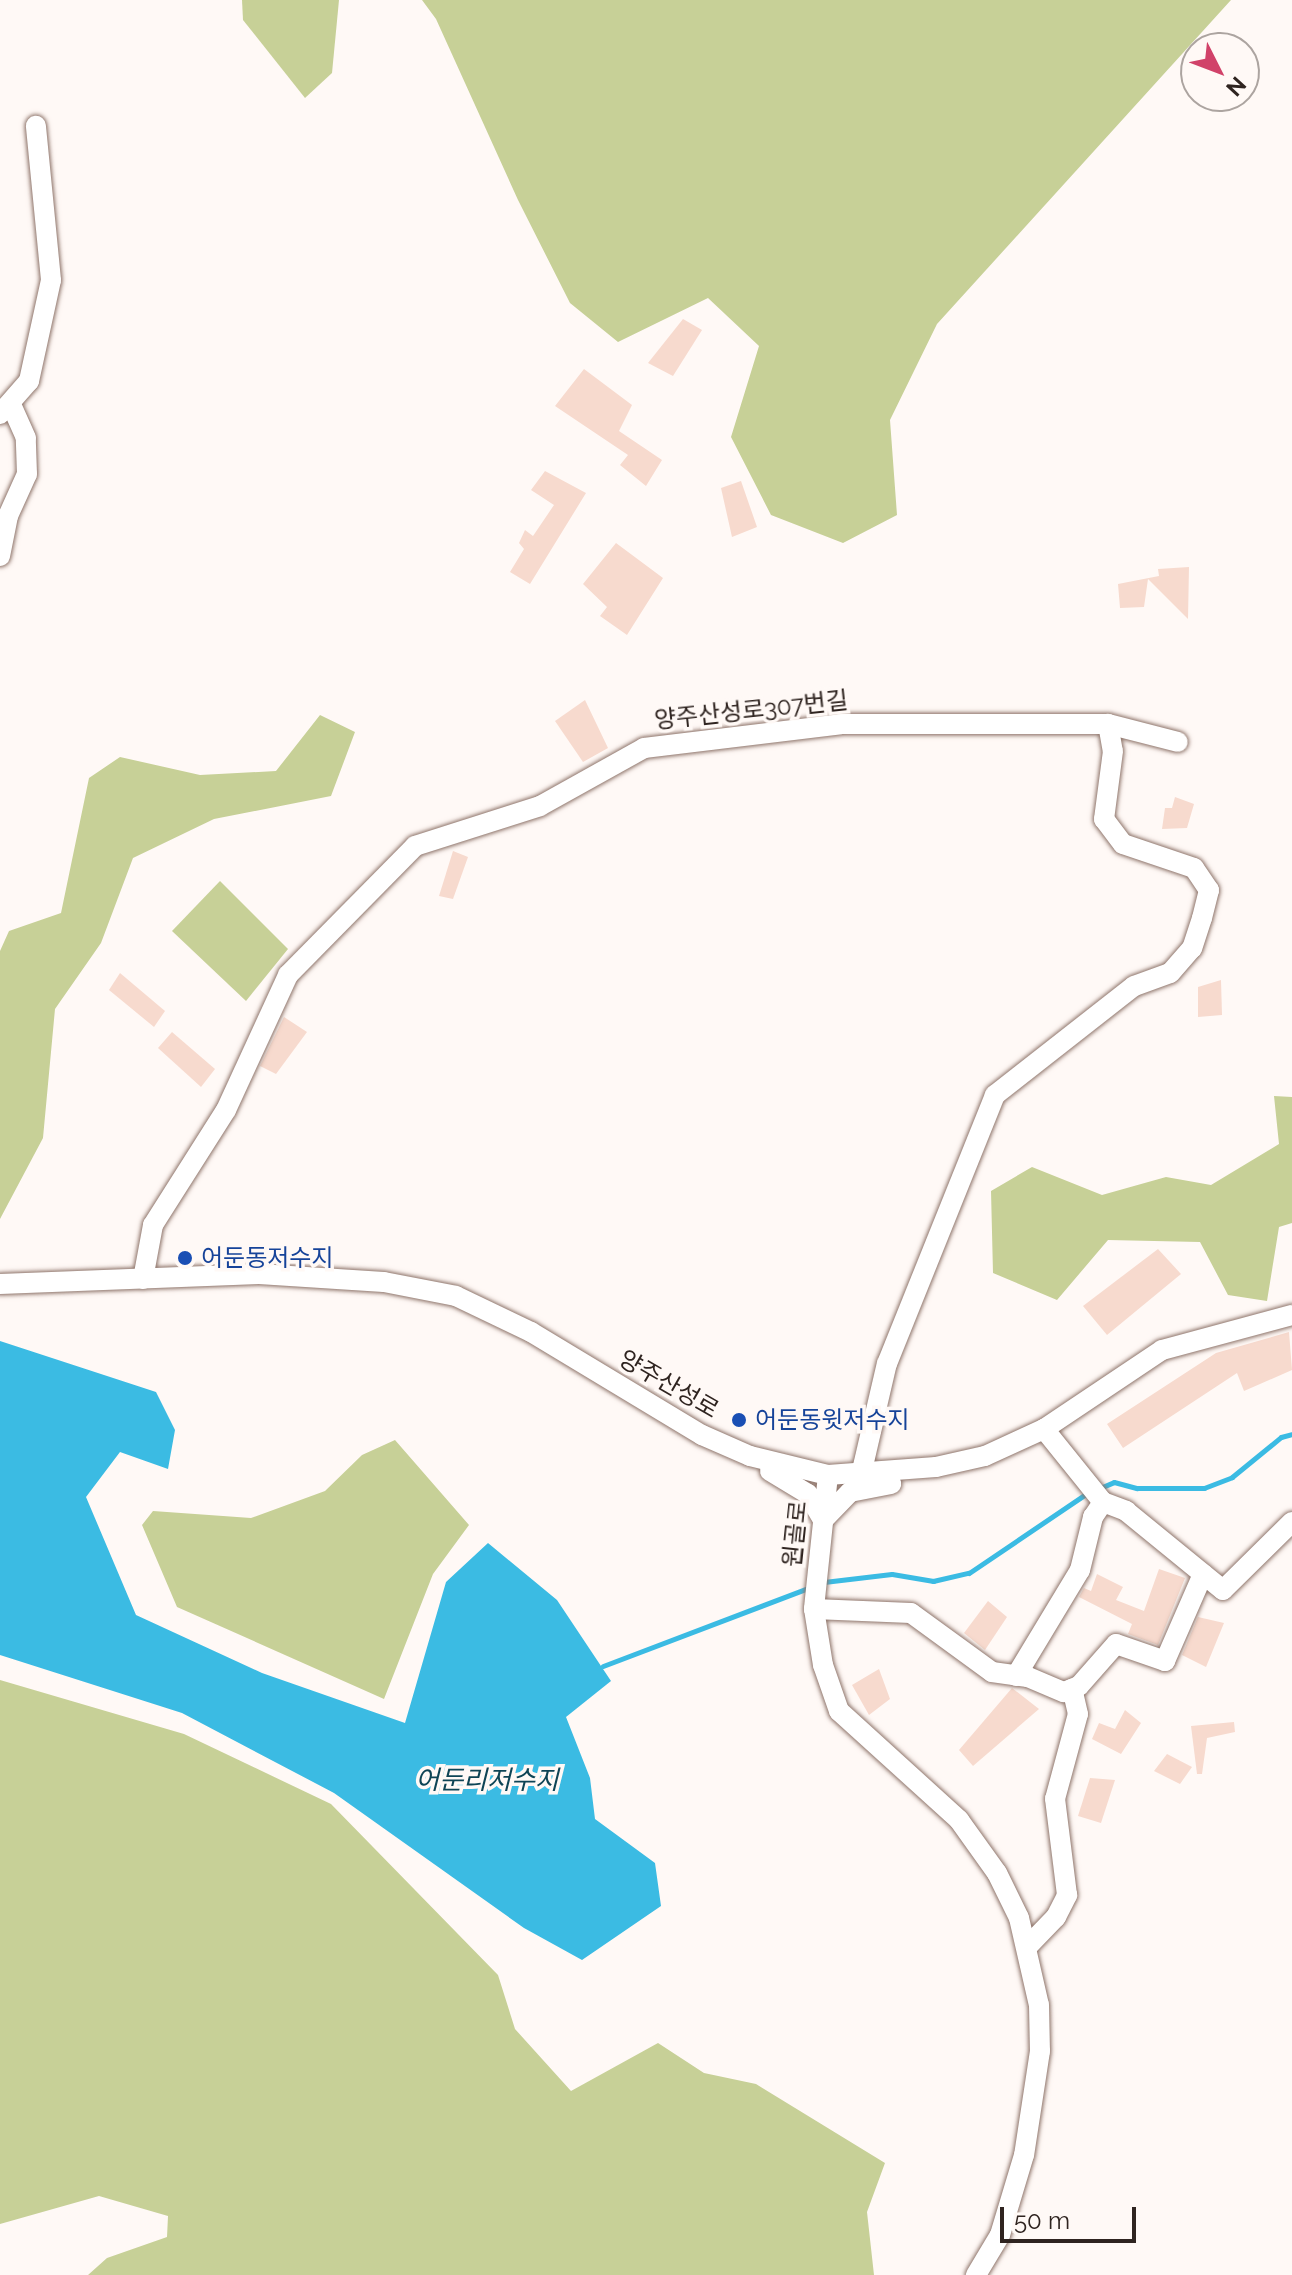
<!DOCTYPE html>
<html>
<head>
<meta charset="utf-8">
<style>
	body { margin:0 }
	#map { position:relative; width:1292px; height:2275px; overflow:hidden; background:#fff9f6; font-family:Raleway,"Noto Sans KR",sans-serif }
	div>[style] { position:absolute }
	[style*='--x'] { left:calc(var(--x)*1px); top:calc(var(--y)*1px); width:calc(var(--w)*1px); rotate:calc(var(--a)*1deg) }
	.green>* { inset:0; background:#c7d097 }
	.water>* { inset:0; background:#3bbbe3 }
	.stream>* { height:5px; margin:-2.5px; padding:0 2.5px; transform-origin:2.5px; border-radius:2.5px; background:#3bbbe3 }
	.building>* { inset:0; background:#f7dace }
	.roads { filter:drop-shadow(0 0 2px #8f756b) drop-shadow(0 0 2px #8f756b) }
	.minor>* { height:20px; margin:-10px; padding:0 10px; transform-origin:10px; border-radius:10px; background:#fff }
	.dots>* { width:22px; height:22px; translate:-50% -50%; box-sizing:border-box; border:4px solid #fff9f6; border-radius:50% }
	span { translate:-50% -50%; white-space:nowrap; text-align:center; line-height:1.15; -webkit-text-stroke:7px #fff9f6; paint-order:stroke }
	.street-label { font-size:24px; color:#2f2420 }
	.transit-label { font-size:24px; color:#164399 }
	.left { translate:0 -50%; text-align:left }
	.water-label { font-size:26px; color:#0e4455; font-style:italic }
	.north { position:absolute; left:1180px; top:32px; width:80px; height:80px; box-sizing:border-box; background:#fff9f6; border:2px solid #aca4a0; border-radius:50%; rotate:132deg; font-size:22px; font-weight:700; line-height:32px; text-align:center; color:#2f2420 }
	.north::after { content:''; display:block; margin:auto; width:28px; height:36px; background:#d14269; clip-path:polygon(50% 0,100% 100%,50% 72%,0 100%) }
	.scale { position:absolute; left:1000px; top:2207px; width:136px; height:36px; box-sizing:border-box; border:4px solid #2f2420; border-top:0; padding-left:10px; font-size:24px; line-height:28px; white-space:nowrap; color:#2f2420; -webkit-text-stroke:6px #fff9f6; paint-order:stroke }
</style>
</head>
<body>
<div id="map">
	<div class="green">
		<i style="clip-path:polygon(242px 0,339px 0,332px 73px,305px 98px,243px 20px)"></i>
		<i style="clip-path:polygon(422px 0,1231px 0,937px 324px,890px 420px,897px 515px,843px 543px,771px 515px,731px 437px,759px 346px,708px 298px,618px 342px,570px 303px,518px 200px,436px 19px)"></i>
		<i style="clip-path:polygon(320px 715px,355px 732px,331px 796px,214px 819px,133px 858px,101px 943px,55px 1009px,43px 1138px,0 1219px,0 951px,9px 931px,61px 913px,89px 778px,120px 757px,200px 775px,276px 771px)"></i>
		<i style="clip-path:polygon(220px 881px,288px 949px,246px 1001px,172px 931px)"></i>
		<i style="clip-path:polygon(1274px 1096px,1292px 1097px,1292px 1223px,1279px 1227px,1267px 1301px,1228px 1295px,1200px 1242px,1108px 1240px,1057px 1300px,993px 1273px,991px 1191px,1032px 1167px,1102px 1195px,1166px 1177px,1211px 1185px,1279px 1144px)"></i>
		<i style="clip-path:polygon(395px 1440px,469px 1525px,433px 1574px,384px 1699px,177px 1607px,142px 1525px,153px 1511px,251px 1518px,325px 1491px,362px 1455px)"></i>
		<i style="clip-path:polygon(0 1680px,184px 1734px,331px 1804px,498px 1975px,515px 2029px,571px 2091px,658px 2043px,704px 2073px,756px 2084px,885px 2163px,867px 2212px,874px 2275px,88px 2275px,107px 2258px,167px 2237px,168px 2216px,99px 2196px,0 2224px)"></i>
	</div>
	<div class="water">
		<i style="clip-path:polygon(0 1341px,156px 1392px,175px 1430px,168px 1469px,120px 1452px,86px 1497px,136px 1615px,262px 1673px,405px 1723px,446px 1582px,488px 1543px,557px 1600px,611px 1681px,566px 1717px,590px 1778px,595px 1819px,655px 1863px,661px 1906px,582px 1960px,524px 1928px,334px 1793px,182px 1713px,0 1655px)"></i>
	</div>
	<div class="stream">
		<i style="--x:1100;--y:1488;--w:15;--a:-23"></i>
		<i style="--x:1114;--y:1482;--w:24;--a:15"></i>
		<i style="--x:1137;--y:1488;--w:67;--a:0"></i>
		<i style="--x:1204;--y:1488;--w:30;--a:-21"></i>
		<i style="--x:1232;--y:1477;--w:63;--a:-39.2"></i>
		<i style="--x:1281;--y:1437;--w:11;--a:-15"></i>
		<i style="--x:824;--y:1582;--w:68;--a:-6.7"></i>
		<i style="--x:892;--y:1574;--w:42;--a:9.7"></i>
		<i style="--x:933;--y:1581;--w:37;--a:-13"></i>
		<i style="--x:969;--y:1573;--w:143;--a:-34.1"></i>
		<i style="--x:603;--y:1666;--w:222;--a:-20.8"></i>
	</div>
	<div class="building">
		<i style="clip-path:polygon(683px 319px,702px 330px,673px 376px,648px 363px)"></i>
		<i style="clip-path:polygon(584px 369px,632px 405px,619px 431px,662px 460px,646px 486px,620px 465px,628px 455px,555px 406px)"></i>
		<i style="clip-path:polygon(545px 471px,586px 493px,530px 584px,510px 572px,524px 549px,519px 543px,525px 530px,533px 536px,554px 505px,531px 490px)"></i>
		<i style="clip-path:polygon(741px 481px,757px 527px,732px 537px,721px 488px)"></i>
		<i style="clip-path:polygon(616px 543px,663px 578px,627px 635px,600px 616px,607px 607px,583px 584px)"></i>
		<i style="clip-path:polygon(1189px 567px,1188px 619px,1148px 579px,1144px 607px,1120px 608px,1118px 584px,1159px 576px,1158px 569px)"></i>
		<i style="clip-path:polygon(585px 700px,608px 748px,583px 762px,555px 721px)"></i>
		<i style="clip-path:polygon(1175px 797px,1194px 804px,1187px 828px,1162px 829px,1165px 808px,1172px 808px)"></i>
		<i style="clip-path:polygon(453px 851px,468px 857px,453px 899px,439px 896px)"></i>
		<i style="clip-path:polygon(120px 973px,165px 1011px,154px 1027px,109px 990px)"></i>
		<i style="clip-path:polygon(1221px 980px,1222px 1015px,1198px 1017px,1198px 987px)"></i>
		<i style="clip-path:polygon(284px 1017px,307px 1032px,276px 1074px,260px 1066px)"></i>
		<i style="clip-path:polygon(172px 1032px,215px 1069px,201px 1087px,158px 1048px)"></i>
		<i style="clip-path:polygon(1158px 1249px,1181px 1274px,1107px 1335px,1083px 1306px)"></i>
		<i style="clip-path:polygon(1289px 1332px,1292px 1370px,1244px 1391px,1237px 1373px,1123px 1448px,1107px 1424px,1216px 1353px)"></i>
		<i style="clip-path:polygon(1159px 1569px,1185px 1578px,1158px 1645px,1128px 1634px,1132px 1624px,1079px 1597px,1084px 1588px,1091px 1591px,1097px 1574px,1123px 1587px,1116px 1600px,1144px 1611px)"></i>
		<i style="clip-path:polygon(988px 1601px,1007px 1617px,985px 1650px,964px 1633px)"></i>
		<i style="clip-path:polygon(1198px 1617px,1224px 1623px,1206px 1667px,1182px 1655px)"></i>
		<i style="clip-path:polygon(879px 1669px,890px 1699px,869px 1715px,852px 1685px)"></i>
		<i style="clip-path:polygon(1012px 1688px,1039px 1709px,973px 1766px,959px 1750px)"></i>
		<i style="clip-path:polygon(1125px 1710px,1141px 1723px,1121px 1754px,1092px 1739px,1099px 1723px,1115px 1729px)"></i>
		<i style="clip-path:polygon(1234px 1722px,1235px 1732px,1207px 1738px,1202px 1774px,1197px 1774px,1191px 1726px)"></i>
		<i style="clip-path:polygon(1167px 1754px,1192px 1767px,1180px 1784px,1154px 1771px)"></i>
		<i style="clip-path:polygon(1090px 1778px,1115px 1780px,1101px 1823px,1078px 1816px)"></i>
	</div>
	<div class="roads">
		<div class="minor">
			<i style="--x:0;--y:414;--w:44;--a:-48.7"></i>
			<i style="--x:29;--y:381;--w:103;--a:-77.7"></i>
			<i style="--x:51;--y:280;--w:155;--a:-95.6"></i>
			<i style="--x:0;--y:556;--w:41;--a:-78.7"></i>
			<i style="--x:8;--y:516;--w:46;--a:-65.7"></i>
			<i style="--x:27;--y:474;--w:36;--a:-92"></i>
			<i style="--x:26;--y:438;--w:37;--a:-114"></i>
			<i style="--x:1108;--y:724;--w:72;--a:14.4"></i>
			<i style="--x:143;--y:1279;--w:55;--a:-79.5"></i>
			<i style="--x:153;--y:1225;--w:136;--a:-57.6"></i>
			<i style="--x:226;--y:1110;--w:149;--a:-65.3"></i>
			<i style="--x:288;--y:975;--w:181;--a:-45.4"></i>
			<i style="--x:415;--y:846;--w:131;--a:-17.7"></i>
			<i style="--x:540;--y:806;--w:119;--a:-29.1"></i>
			<i style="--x:644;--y:748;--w:198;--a:-6.9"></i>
			<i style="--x:841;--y:724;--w:267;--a:0"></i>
			<i style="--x:1108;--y:724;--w:27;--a:80"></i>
			<i style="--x:1113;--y:751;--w:69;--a:97.5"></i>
			<i style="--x:1104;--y:819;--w:31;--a:53"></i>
			<i style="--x:1123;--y:844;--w:75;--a:18.7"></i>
			<i style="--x:1194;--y:868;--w:27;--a:56"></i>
			<i style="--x:1209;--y:890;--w:29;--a:104"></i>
			<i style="--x:1202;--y:918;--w:32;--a:108"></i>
			<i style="--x:1192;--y:948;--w:33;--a:131"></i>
			<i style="--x:1170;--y:973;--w:38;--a:160"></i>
			<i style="--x:1134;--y:986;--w:177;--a:141.9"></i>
			<i style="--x:995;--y:1095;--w:289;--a:111.9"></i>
			<i style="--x:887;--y:1363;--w:115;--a:103.1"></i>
			<i style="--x:0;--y:1284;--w:259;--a:-2.2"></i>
			<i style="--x:259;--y:1274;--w:125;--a:3.7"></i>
			<i style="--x:384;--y:1282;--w:73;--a:11"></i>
			<i style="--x:456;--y:1296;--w:83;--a:25.6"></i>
			<i style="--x:531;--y:1332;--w:200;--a:31.1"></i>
			<i style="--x:702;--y:1435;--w:52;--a:23.6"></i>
			<i style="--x:750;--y:1456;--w:80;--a:13.7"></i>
			<i style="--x:828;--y:1475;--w:108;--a:-4.2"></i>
			<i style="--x:936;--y:1467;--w:50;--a:-12.7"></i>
			<i style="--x:985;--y:1456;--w:65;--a:-24.6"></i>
			<i style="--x:1044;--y:1429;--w:142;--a:-33.8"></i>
			<i style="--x:1162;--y:1350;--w:135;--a:-15.1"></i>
			<i style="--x:1044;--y:1429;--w:94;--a:51.1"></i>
			<i style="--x:1103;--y:1502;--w:25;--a:21"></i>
			<i style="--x:1126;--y:1511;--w:125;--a:39.2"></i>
			<i style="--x:1223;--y:1590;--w:97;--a:-44.6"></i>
			<i style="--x:770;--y:1471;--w:44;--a:31.2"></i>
			<i style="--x:808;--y:1494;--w:30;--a:60"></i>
			<i style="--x:823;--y:1520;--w:39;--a:-46"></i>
			<i style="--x:850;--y:1492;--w:42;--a:-11"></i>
			<i style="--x:828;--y:1475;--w:135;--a:96"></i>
			<i style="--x:814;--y:1609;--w:57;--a:80.9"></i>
			<i style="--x:823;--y:1665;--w:49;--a:70.8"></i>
			<i style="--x:839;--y:1711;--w:162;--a:42.2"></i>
			<i style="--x:959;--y:1820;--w:65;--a:54.4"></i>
			<i style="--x:997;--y:1873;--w:50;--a:63.9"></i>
			<i style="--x:1019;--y:1918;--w:89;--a:77.1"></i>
			<i style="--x:1039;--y:2005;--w:46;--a:88.8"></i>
			<i style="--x:1040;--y:2051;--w:105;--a:98.7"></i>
			<i style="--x:1024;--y:2155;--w:84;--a:106.7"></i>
			<i style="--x:1000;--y:2235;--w:47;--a:121"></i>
			<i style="--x:814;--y:1609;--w:97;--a:2.4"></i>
			<i style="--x:911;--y:1613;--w:100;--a:36.1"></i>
			<i style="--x:992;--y:1672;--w:36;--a:8"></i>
			<i style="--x:1028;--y:1677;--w:39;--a:23"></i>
			<i style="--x:1064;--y:1692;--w:16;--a:-22"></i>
			<i style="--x:1079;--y:1686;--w:56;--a:-48.6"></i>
			<i style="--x:1116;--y:1644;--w:52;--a:19.1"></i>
			<i style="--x:1165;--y:1661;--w:95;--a:-66.4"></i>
			<i style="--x:1016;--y:1676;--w:124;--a:-58.9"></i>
			<i style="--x:1080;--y:1570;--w:55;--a:-76.2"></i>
			<i style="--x:1093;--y:1517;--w:18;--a:-56"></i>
			<i style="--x:1027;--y:1947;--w:42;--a:-46"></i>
			<i style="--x:1056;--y:1917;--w:25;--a:-63"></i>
			<i style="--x:1067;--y:1895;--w:97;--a:-97.1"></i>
			<i style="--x:1055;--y:1799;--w:88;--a:-74.9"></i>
			<i style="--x:1078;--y:1714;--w:26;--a:-103"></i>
		</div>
	</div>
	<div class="dots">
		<i style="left:185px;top:1258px;background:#1a4fb4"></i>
		<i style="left:739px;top:1420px;background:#1a4fb4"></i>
	</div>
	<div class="street-label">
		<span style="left:751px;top:710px;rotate:-6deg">양주산성로307번길</span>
		<span style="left:669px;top:1384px;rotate:30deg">양주산성로</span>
		<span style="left:795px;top:1534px;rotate:-84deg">원골로</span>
	</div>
	<div class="transit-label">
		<span class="left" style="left:201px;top:1258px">어둔동저수지</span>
		<span class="left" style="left:755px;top:1420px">어둔동윗저수지</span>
	</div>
	<div class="water-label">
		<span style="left:487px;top:1781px">어둔리저수지</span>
	</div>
	<div class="north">N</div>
	<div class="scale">50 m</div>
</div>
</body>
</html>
